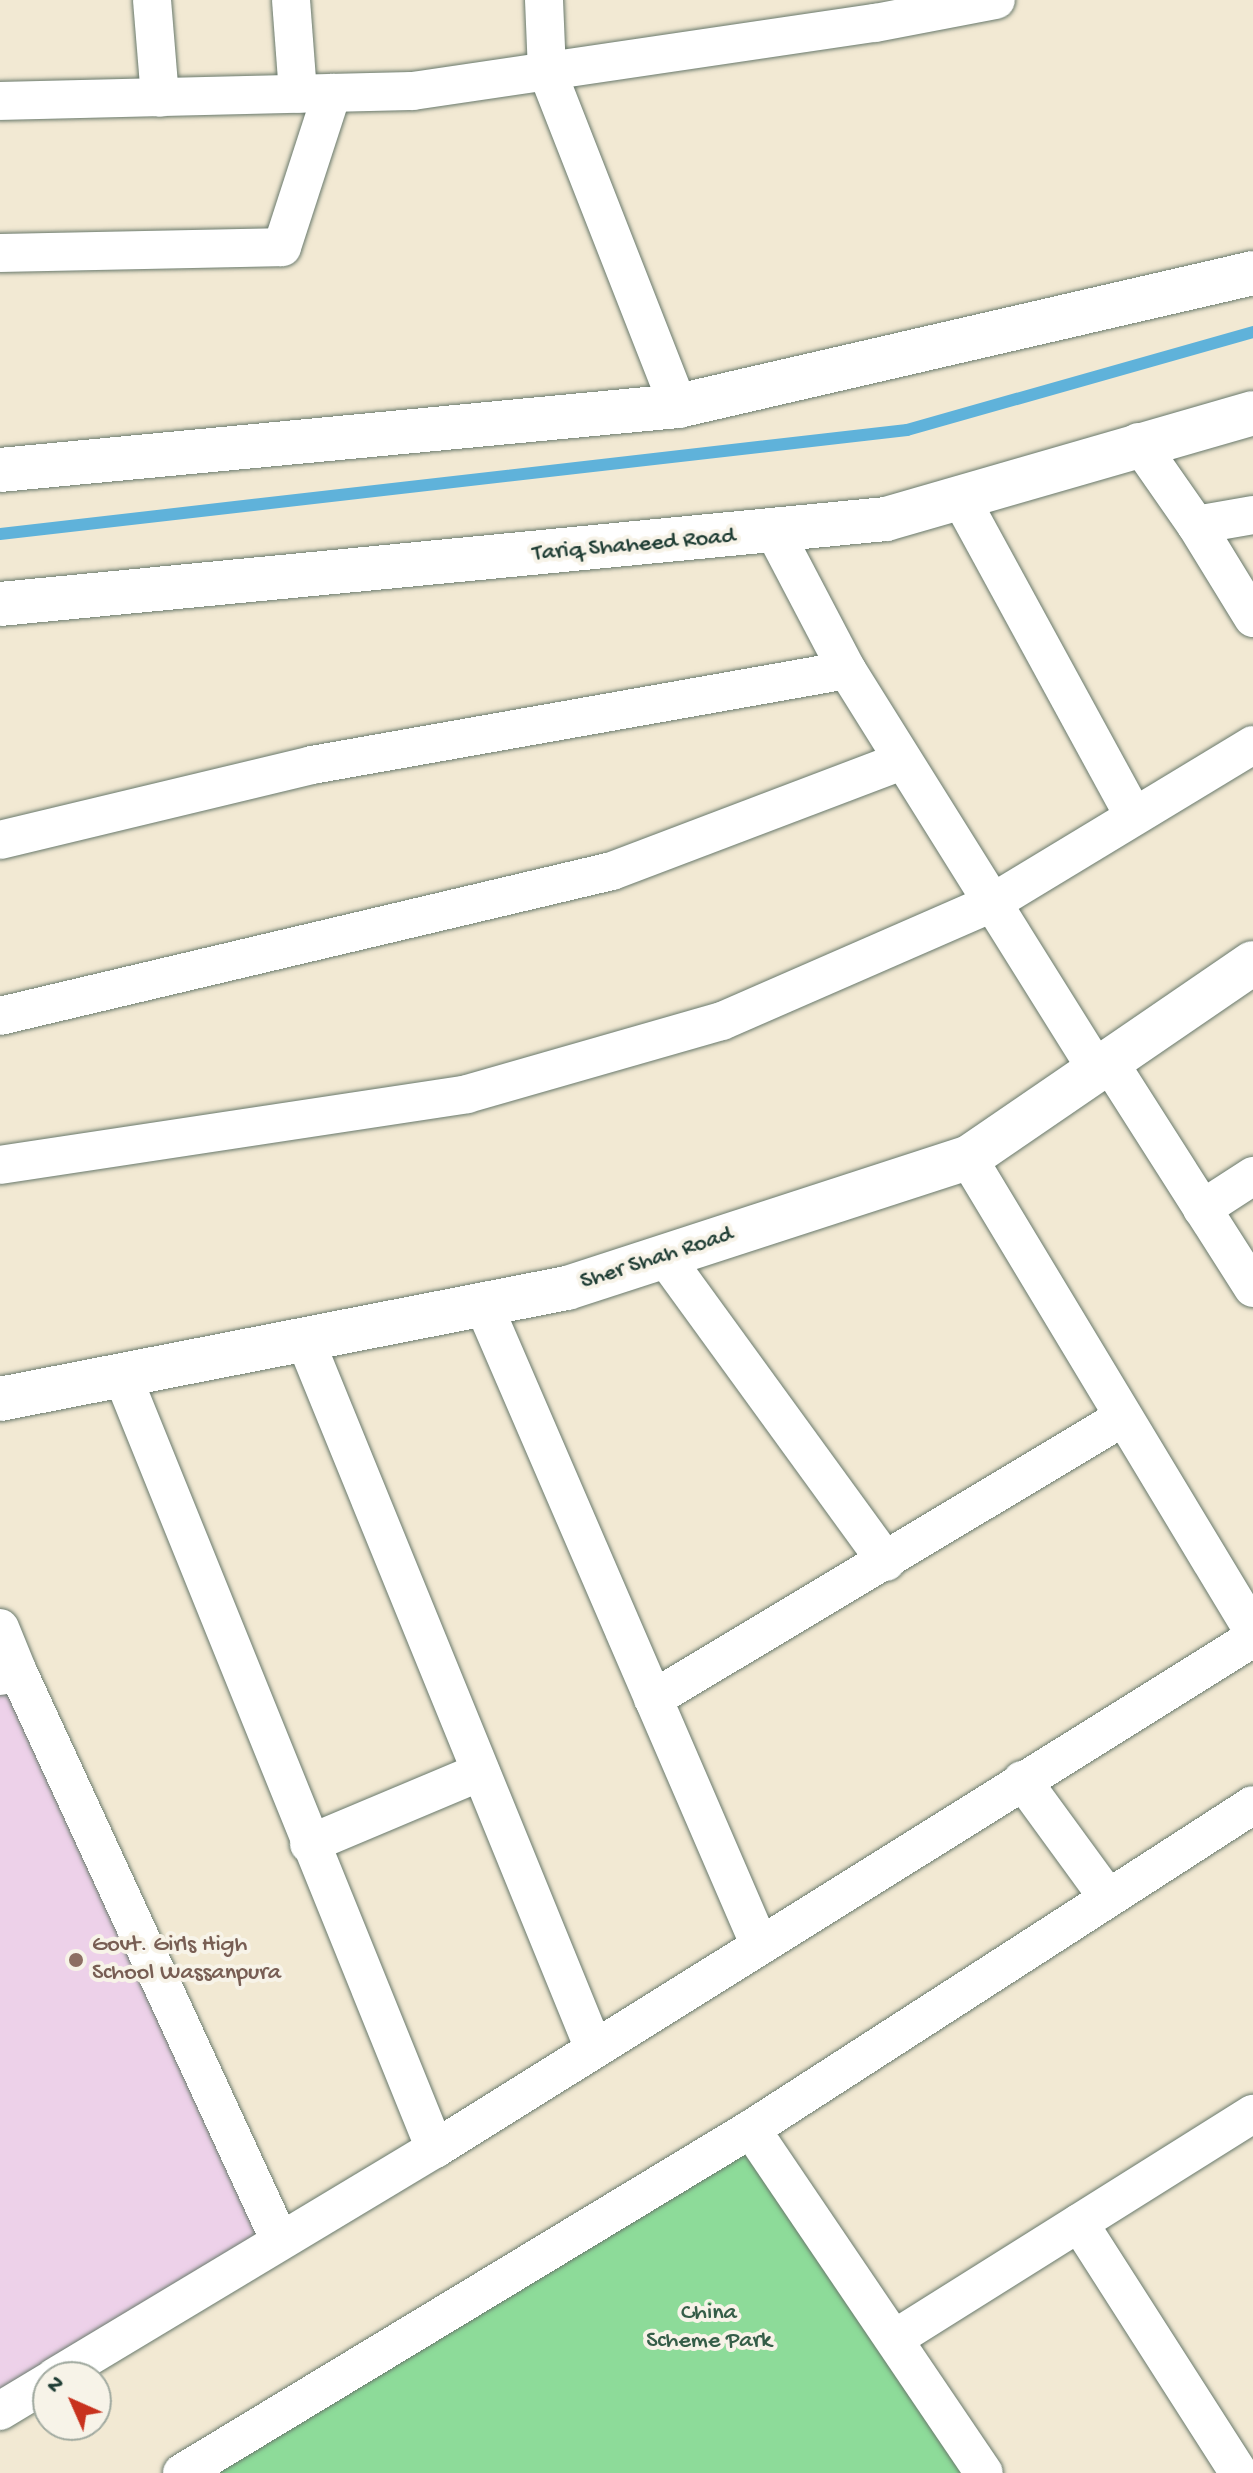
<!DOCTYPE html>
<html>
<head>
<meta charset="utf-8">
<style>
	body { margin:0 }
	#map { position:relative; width:1253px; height:2473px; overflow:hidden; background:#f2e9d3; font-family:"Gochi Hand",sans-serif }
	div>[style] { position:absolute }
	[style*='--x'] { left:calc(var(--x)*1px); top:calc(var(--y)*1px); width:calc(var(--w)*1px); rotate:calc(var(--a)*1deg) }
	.built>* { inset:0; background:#edd1e9 }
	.green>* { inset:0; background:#8ddb99 }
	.stream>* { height:12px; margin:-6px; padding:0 6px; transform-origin:6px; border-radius:6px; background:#5fb2da }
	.roads { filter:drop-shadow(0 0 2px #69796c) drop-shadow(0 0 2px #69796c) }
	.street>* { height:38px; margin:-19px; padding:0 19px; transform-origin:19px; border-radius:19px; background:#fff }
	.secondary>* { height:44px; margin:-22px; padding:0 22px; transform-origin:22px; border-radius:22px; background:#fff }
	.dots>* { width:22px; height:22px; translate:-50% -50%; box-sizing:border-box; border:4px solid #f7f3e8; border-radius:50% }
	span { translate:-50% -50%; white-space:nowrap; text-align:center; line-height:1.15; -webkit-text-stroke:8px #f7f3e8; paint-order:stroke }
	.street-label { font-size:24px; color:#1f3d34 }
	.education-label { font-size:24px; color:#785e54 }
	.left { translate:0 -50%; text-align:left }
	.park-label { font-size:24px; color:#355d48 }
	.north { position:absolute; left:32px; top:2361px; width:80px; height:80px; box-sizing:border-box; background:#f7f3e8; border:2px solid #a1aaa0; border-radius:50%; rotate:315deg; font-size:22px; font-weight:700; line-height:32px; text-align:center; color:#1f3d34 }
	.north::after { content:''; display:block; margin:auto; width:28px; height:36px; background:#c8321e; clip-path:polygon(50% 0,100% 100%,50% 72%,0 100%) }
</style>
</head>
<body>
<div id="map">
	<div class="built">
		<i style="clip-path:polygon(0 1676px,283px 2244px,0 2421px)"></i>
	</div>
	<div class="green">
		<i style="clip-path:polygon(751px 2129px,984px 2473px,198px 2473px)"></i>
	</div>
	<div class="stream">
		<i style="--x:0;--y:534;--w:913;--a:-6.54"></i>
		<i style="--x:907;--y:430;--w:360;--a:-15.8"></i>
	</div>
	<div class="roads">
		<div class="street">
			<i style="--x:152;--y:0;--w:98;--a:85.3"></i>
			<i style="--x:291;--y:0;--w:94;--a:85.7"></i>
			<i style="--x:544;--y:0;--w:71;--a:87.6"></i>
			<i style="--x:547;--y:71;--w:360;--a:68.6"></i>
			<i style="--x:0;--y:101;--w:413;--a:-1.4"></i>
			<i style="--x:413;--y:91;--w:467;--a:-8.4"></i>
			<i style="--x:875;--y:23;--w:123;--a:-10.8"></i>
			<i style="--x:0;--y:253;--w:282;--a:-1.2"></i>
			<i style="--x:282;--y:247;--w:162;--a:-72"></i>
			<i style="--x:1138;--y:442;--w:101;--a:55.1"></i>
			<i style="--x:1196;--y:525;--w:58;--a:-10"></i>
			<i style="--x:962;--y:501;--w:357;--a:61.4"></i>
			<i style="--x:1196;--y:525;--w:109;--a:58.5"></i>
			<i style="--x:775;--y:533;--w:155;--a:62.3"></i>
			<i style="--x:847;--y:670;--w:472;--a:58"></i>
			<i style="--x:0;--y:840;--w:321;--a:-13.5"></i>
			<i style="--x:312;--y:765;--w:543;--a:-10.07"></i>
			<i style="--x:0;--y:1016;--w:629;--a:-13.33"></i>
			<i style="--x:612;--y:871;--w:310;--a:-20.8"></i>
			<i style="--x:1109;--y:1062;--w:268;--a:57.5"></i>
			<i style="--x:968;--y:1158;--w:552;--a:58.93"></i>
			<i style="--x:0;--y:1165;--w:472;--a:-8.6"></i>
			<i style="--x:467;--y:1094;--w:265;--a:-16"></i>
			<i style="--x:722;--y:1021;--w:295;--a:-23.6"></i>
			<i style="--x:992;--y:903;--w:305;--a:-31.2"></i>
			<i style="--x:1202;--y:1209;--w:61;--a:-32.9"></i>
			<i style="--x:664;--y:1256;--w:378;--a:54"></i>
			<i style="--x:483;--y:1304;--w:699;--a:66.66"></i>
			<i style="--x:305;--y:1340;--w:766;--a:67.82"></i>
			<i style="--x:122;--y:1375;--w:835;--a:67.98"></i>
			<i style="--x:0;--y:1628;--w:48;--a:67.8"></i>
			<i style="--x:0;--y:1676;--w:18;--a:-13"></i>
			<i style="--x:18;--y:1672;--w:626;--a:65.28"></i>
			<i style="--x:653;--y:1699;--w:547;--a:-30.93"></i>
			<i style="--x:1022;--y:1780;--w:146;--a:53.9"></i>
			<i style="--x:309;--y:1844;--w:186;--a:-22.8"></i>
			<i style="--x:751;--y:2129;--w:415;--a:55.9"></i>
			<i style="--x:1079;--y:2223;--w:297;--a:57.4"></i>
			<i style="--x:894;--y:2339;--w:424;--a:-32.1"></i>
			<i style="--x:55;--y:2377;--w:443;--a:-31"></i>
			<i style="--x:435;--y:2149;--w:964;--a:-31.99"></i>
			<i style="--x:0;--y:2411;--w:56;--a:-31.1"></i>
			<i style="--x:182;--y:2473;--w:665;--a:-31.16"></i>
			<i style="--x:751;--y:2129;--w:597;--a:-32.84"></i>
		</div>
		<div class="secondary">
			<i style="--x:0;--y:470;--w:681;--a:-5.39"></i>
			<i style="--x:678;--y:406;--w:590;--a:-13.02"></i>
			<i style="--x:0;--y:604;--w:890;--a:-5.48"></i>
			<i style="--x:886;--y:519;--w:382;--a:-16.1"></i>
			<i style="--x:0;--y:1399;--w:578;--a:-11.08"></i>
			<i style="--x:567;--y:1288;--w:422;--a:-18"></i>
			<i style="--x:968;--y:1158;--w:345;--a:-34.4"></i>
		</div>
	</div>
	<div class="dots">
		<i style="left:76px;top:1960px;background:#8d6e63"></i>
	</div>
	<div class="street-label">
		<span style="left:634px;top:546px;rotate:-5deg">Tariq Shaheed Road</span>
		<span style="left:657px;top:1259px;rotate:-18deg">Sher Shah Road</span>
	</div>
	<div class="education-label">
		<span class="left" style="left:92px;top:1960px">Govt. Girls High<br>School Wassanpura</span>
	</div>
	<div class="park-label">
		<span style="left:709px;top:2328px">China<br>Scheme Park</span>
	</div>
	<div class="north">N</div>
</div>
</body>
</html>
